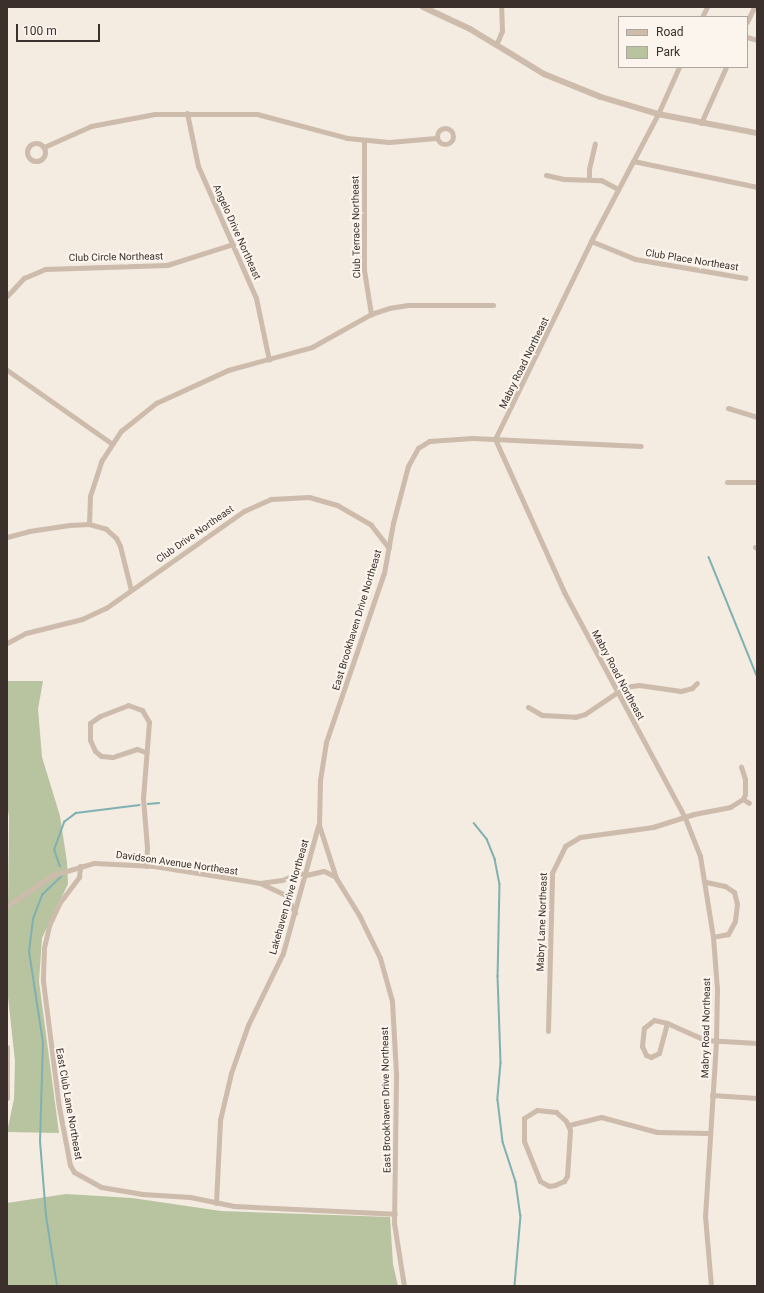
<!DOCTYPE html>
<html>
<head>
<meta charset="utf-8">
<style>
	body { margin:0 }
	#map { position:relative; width:764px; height:1293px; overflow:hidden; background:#f4ebe1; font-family:Roboto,sans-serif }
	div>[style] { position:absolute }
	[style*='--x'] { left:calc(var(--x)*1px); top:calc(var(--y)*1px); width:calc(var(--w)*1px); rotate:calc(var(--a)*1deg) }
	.green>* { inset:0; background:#b8c4a0 }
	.stream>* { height:1.5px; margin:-0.75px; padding:0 0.75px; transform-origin:0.75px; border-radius:0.75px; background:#7fb0b2 }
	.minor>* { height:5px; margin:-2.5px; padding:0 2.5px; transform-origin:2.5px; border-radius:2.5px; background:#cdbbac }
	.minor>.ring { margin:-2.5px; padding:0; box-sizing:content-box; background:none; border:5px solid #cdbbac; border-radius:50% }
	.tertiary>* { height:6px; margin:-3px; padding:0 3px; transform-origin:3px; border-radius:3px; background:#cdbbac }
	span { translate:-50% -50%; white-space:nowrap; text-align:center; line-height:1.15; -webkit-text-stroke:4px #fbf5ee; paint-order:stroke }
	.street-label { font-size:10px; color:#3b302b }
	.frame { position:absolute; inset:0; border:8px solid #3b302b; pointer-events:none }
	.legend { position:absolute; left:618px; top:16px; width:130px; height:52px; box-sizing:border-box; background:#fbf5ee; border:1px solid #aea6a0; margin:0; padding:5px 7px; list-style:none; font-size:12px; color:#3b302b }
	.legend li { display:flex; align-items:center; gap:8px; height:20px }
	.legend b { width:20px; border:1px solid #aea6a0 }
	.scale { position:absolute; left:16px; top:24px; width:84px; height:18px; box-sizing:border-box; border:2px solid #3b302b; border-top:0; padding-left:5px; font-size:12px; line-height:14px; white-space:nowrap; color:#3b302b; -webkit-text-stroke:3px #fbf5ee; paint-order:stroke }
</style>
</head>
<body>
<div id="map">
	<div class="green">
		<i style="clip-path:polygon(7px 681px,43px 681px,38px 709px,42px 757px,60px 816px,67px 862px,68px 884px,42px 938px,39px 981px,59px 1133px,7px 1132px,14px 1099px,15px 1061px,7px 988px,9px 817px,7px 804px)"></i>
		<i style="clip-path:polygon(66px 1194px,132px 1198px,221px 1211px,390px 1217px,393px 1264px,398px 1286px,7px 1286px,7px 1203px)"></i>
	</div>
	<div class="stream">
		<i style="--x:709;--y:557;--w:128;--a:68"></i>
		<i style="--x:148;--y:804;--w:11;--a:-5"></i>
		<i style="--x:474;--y:823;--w:21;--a:51"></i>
		<i style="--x:487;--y:839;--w:22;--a:68"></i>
		<i style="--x:495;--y:859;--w:25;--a:79"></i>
		<i style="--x:500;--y:884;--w:92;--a:91.2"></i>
		<i style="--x:498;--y:976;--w:87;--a:88"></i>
		<i style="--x:501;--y:1063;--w:37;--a:95"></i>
		<i style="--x:498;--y:1100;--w:42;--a:83.2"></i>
		<i style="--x:503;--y:1142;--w:42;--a:72"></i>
		<i style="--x:516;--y:1182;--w:34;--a:82"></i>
		<i style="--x:521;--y:1216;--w:70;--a:94.9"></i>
		<i style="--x:60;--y:867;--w:18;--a:-109"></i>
		<i style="--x:54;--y:850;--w:30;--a:-70"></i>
		<i style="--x:64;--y:822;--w:15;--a:-37"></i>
		<i style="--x:76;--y:813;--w:64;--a:-7.2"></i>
		<i style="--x:57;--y:1286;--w:71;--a:-98.9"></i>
		<i style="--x:46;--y:1216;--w:74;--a:-94.6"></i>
		<i style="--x:40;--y:1142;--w:99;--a:-88.3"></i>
		<i style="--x:43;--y:1043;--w:92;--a:-98.7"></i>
		<i style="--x:29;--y:952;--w:33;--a:-83"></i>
		<i style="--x:33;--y:919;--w:26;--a:-69"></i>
		<i style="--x:42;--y:895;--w:28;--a:-44"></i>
	</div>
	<div class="minor">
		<i style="--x:702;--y:17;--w:11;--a:-63"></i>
		<i style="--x:747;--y:22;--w:17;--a:-65"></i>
		<i style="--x:747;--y:37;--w:10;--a:17"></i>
		<i style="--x:496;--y:45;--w:15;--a:-67"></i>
		<i style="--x:502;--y:31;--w:24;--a:-92"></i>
		<i style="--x:187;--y:113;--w:54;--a:78.3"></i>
		<i style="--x:198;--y:166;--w:144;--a:66.3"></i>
		<i style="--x:256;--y:298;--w:63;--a:78.2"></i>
		<i style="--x:701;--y:123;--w:61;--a:-65.9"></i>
		<i class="ring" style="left:437px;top:128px;width:11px;height:11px"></i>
		<i style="--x:364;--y:140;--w:130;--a:90"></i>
		<i style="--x:364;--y:270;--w:45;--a:81"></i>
		<i class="ring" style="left:27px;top:143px;width:13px;height:13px"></i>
		<i style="--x:44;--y:147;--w:51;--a:-24.1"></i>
		<i style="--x:91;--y:126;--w:65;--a:-10.6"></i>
		<i style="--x:155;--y:114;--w:102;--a:0"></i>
		<i style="--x:257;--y:114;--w:93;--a:14.9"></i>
		<i style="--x:347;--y:138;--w:42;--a:5.4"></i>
		<i style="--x:389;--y:142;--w:47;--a:-4.9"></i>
		<i style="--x:633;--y:161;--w:127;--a:11.8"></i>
		<i style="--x:546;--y:175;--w:18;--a:13"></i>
		<i style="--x:564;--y:179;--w:37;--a:2"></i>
		<i style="--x:601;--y:180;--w:19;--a:28"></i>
		<i style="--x:589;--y:179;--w:10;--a:-90"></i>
		<i style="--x:589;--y:169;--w:26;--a:-77"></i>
		<i style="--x:591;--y:241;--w:48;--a:22.2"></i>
		<i style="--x:635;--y:259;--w:112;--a:9.8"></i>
		<i style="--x:7;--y:296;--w:25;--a:-47"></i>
		<i style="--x:24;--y:278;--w:23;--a:-23"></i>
		<i style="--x:45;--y:269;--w:122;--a:-1.9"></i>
		<i style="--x:167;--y:265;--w:69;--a:-17.7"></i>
		<i style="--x:7;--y:370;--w:127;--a:35.1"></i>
		<i style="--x:728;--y:408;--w:30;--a:17"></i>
		<i style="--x:495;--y:439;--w:168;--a:65.7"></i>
		<i style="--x:564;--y:592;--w:256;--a:61.8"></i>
		<i style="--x:685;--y:818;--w:41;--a:68.5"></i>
		<i style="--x:700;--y:856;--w:82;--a:80.9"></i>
		<i style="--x:713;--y:937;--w:52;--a:85.6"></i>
		<i style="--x:717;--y:989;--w:53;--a:91.1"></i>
		<i style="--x:716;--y:1042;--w:174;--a:93.6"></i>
		<i style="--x:705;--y:1216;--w:70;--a:85.1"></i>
		<i style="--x:495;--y:439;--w:220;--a:-64.1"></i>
		<i style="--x:591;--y:241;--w:144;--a:-62.2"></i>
		<i style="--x:658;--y:114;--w:51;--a:-65.9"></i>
		<i style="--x:727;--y:482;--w:30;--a:0"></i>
		<i style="--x:89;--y:524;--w:28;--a:-88"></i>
		<i style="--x:90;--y:496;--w:38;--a:-72"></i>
		<i style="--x:102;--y:460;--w:35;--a:-57"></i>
		<i style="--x:121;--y:431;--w:45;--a:-38.7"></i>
		<i style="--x:156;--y:403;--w:79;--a:-24.6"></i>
		<i style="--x:228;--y:370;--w:87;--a:-15.3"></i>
		<i style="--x:312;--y:347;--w:68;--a:-29.2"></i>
		<i style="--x:371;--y:314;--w:19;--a:-18"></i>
		<i style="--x:389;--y:308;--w:19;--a:-9"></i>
		<i style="--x:408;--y:305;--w:85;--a:0"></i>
		<i style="--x:7;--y:537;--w:23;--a:-15"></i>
		<i style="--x:29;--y:531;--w:41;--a:-8.3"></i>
		<i style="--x:70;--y:525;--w:19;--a:-3"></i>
		<i style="--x:89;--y:524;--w:18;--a:16"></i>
		<i style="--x:106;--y:529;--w:13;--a:42"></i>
		<i style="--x:116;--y:538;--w:9;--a:63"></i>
		<i style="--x:120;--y:546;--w:45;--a:76"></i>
		<i style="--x:755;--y:547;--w:2;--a:27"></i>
		<i style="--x:7;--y:643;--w:21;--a:-28"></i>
		<i style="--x:26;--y:633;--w:58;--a:-14"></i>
		<i style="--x:82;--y:619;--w:26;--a:-25"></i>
		<i style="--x:106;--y:608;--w:169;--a:-35.1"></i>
		<i style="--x:244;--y:511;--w:30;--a:-24"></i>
		<i style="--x:271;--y:499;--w:38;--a:-3"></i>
		<i style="--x:309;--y:497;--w:29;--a:16"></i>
		<i style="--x:337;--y:505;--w:39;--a:30"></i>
		<i style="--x:371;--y:525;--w:29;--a:52"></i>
		<i style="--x:528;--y:707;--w:16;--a:30"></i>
		<i style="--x:542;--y:715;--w:33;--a:3"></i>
		<i style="--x:575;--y:717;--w:10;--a:-17"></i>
		<i style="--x:585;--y:714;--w:48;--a:-34"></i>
		<i style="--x:625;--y:687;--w:14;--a:-8"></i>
		<i style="--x:639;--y:685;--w:42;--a:8.1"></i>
		<i style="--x:681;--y:691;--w:11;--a:-15"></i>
		<i style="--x:692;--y:688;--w:7;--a:-45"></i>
		<i style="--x:145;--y:752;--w:9;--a:-159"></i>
		<i style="--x:137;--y:749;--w:26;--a:162"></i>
		<i style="--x:112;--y:757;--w:11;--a:-175"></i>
		<i style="--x:101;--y:756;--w:8;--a:-140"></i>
		<i style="--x:95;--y:751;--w:12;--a:-114"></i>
		<i style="--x:90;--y:740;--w:17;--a:-90"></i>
		<i style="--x:90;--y:723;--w:12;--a:-35"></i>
		<i style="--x:100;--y:716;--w:30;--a:-21"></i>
		<i style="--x:128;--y:705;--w:15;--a:20"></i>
		<i style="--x:142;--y:710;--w:14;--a:60"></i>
		<i style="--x:149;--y:722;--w:76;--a:94.5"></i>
		<i style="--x:143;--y:798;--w:50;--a:85.4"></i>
		<i style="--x:147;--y:848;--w:18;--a:93"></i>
		<i style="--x:743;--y:799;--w:7;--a:34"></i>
		<i style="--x:80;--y:866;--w:11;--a:95"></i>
		<i style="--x:79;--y:877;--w:31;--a:127"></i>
		<i style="--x:60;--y:902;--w:26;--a:115"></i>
		<i style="--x:49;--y:926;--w:23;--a:103"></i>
		<i style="--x:44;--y:948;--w:33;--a:92"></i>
		<i style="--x:43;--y:981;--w:127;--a:82.8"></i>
		<i style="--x:59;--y:1107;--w:59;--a:79.3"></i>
		<i style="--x:70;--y:1165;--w:8;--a:60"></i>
		<i style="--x:74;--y:1172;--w:31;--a:29"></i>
		<i style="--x:101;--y:1187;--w:42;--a:9.7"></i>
		<i style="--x:142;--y:1194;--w:48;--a:3.6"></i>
		<i style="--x:190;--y:1197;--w:45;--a:11.6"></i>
		<i style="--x:234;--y:1206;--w:161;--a:2.8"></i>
		<i style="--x:306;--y:875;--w:18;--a:-13"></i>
		<i style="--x:324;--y:871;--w:11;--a:27"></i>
		<i style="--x:706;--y:882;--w:19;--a:12"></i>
		<i style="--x:725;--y:886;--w:11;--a:34"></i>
		<i style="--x:734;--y:892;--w:12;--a:76"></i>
		<i style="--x:737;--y:904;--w:17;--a:97"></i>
		<i style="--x:735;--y:921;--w:15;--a:118"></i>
		<i style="--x:728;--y:934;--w:15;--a:169"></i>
		<i style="--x:262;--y:884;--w:26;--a:25"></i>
		<i style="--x:286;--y:895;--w:20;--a:63"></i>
		<i style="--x:7;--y:906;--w:55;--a:-34"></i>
		<i style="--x:53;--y:875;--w:43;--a:-16.3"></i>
		<i style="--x:94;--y:863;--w:60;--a:2.9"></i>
		<i style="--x:154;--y:866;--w:107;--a:9.1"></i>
		<i style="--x:260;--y:883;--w:22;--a:-8"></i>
		<i style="--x:282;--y:880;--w:18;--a:-22"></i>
		<i style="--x:299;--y:873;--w:7;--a:16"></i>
		<i style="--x:654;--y:1020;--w:13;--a:13"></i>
		<i style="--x:667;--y:1023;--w:31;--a:105"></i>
		<i style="--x:659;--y:1053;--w:9;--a:153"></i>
		<i style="--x:651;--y:1057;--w:5;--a:-158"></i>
		<i style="--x:646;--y:1055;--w:10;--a:-114"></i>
		<i style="--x:642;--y:1046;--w:18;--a:-84"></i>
		<i style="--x:644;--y:1028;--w:13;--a:-39"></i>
		<i style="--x:667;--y:1023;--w:42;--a:24.1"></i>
		<i style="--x:705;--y:1040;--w:52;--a:3.3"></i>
		<i style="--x:548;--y:1031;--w:158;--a:-88.5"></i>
		<i style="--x:552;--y:873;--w:30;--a:-64"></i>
		<i style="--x:565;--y:846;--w:17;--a:-31"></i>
		<i style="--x:580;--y:837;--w:74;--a:-7.8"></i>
		<i style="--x:653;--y:827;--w:43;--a:-17.6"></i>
		<i style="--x:694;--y:814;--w:37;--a:-11"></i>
		<i style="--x:730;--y:807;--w:15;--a:-32"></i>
		<i style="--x:743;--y:799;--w:5;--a:-68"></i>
		<i style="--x:745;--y:794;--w:15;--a:-90"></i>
		<i style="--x:745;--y:779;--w:13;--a:-108"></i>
		<i style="--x:7;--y:1047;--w:51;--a:90"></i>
		<i style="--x:712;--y:1095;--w:45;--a:3.8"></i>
		<i style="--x:537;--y:1110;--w:19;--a:6"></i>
		<i style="--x:556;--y:1112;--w:13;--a:42"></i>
		<i style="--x:566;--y:1121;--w:10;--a:66"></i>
		<i style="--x:570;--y:1130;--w:46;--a:93.7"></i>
		<i style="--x:567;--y:1176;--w:6;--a:121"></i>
		<i style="--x:564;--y:1181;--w:10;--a:156"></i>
		<i style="--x:555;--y:1185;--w:6;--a:171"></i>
		<i style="--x:549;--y:1186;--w:10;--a:-151"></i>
		<i style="--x:540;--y:1181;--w:43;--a:-111.8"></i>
		<i style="--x:524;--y:1141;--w:23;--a:-90"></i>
		<i style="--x:524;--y:1118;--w:15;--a:-32"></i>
		<i style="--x:569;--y:1125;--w:33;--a:-14"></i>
		<i style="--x:601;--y:1117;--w:58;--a:15"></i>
		<i style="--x:657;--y:1132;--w:52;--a:1.1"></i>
		<i style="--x:216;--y:1203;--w:83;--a:-87.2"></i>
		<i style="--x:220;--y:1120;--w:48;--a:-76.8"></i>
		<i style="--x:231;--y:1073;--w:51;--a:-70.5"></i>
		<i style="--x:248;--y:1025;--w:80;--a:-64.1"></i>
		<i style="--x:283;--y:953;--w:132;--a:-74.6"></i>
		<i style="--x:404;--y:1286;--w:64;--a:-99"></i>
		<i style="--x:394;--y:1223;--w:150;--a:-89.2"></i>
		<i style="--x:396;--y:1073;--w:72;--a:-93.2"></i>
		<i style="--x:392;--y:1001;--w:45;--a:-105.6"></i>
		<i style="--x:380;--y:958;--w:48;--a:-116"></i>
		<i style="--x:359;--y:915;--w:44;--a:-121.9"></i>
		<i style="--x:336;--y:878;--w:56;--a:-107.8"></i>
		<i style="--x:319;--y:825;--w:45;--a:-88.7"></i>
		<i style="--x:320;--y:780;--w:38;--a:-81"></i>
		<i style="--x:326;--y:742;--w:179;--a:-71.1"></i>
		<i style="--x:384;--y:573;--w:51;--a:-79.8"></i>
		<i style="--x:393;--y:523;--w:59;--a:-75.3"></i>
		<i style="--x:408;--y:466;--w:21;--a:-61"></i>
		<i style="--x:418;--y:448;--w:13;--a:-32"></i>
		<i style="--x:429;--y:441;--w:43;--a:-4"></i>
		<i style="--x:472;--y:438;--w:169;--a:2.7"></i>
	</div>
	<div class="tertiary">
		<i style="--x:423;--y:7;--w:52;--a:25.1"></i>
		<i style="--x:470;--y:29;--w:87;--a:31.3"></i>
		<i style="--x:544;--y:74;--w:61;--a:22"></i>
		<i style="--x:601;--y:97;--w:59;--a:16.6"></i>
		<i style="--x:658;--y:114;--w:101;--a:10.9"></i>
	</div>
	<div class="street-label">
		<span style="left:356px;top:227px;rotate:-91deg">Club Terrace Northeast</span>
		<span style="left:237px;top:232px;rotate:66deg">Angelo Drive Northeast</span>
		<span style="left:116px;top:257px;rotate:-1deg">Club Circle Northeast</span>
		<span style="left:692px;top:260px;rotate:9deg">Club Place Northeast</span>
		<span style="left:524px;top:363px;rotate:-64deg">Mabry Road Northeast</span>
		<span style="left:195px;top:534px;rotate:-35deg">Club Drive Northeast</span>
		<span style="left:357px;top:620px;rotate:-73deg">East Brookhaven Drive Northeast</span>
		<span style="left:618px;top:675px;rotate:62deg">Mabry Road Northeast</span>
		<span style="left:177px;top:863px;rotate:8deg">Davidson Avenue Northeast</span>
		<span style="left:289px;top:897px;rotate:-74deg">Lakehaven Drive Northeast</span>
		<span style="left:542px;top:922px;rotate:-88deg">Mabry Lane Northeast</span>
		<span style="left:706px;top:1028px;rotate:-89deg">Mabry Road Northeast</span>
		<span style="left:386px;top:1100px;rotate:-91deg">East Brookhaven Drive Northeast</span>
		<span style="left:69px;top:1104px;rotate:80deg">East Club Lane Northeast</span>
	</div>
	<div class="frame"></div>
	<ul class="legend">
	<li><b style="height:5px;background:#cdbbac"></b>Road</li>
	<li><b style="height:11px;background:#b8c4a0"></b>Park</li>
	</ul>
	<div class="scale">100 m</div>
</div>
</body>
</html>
